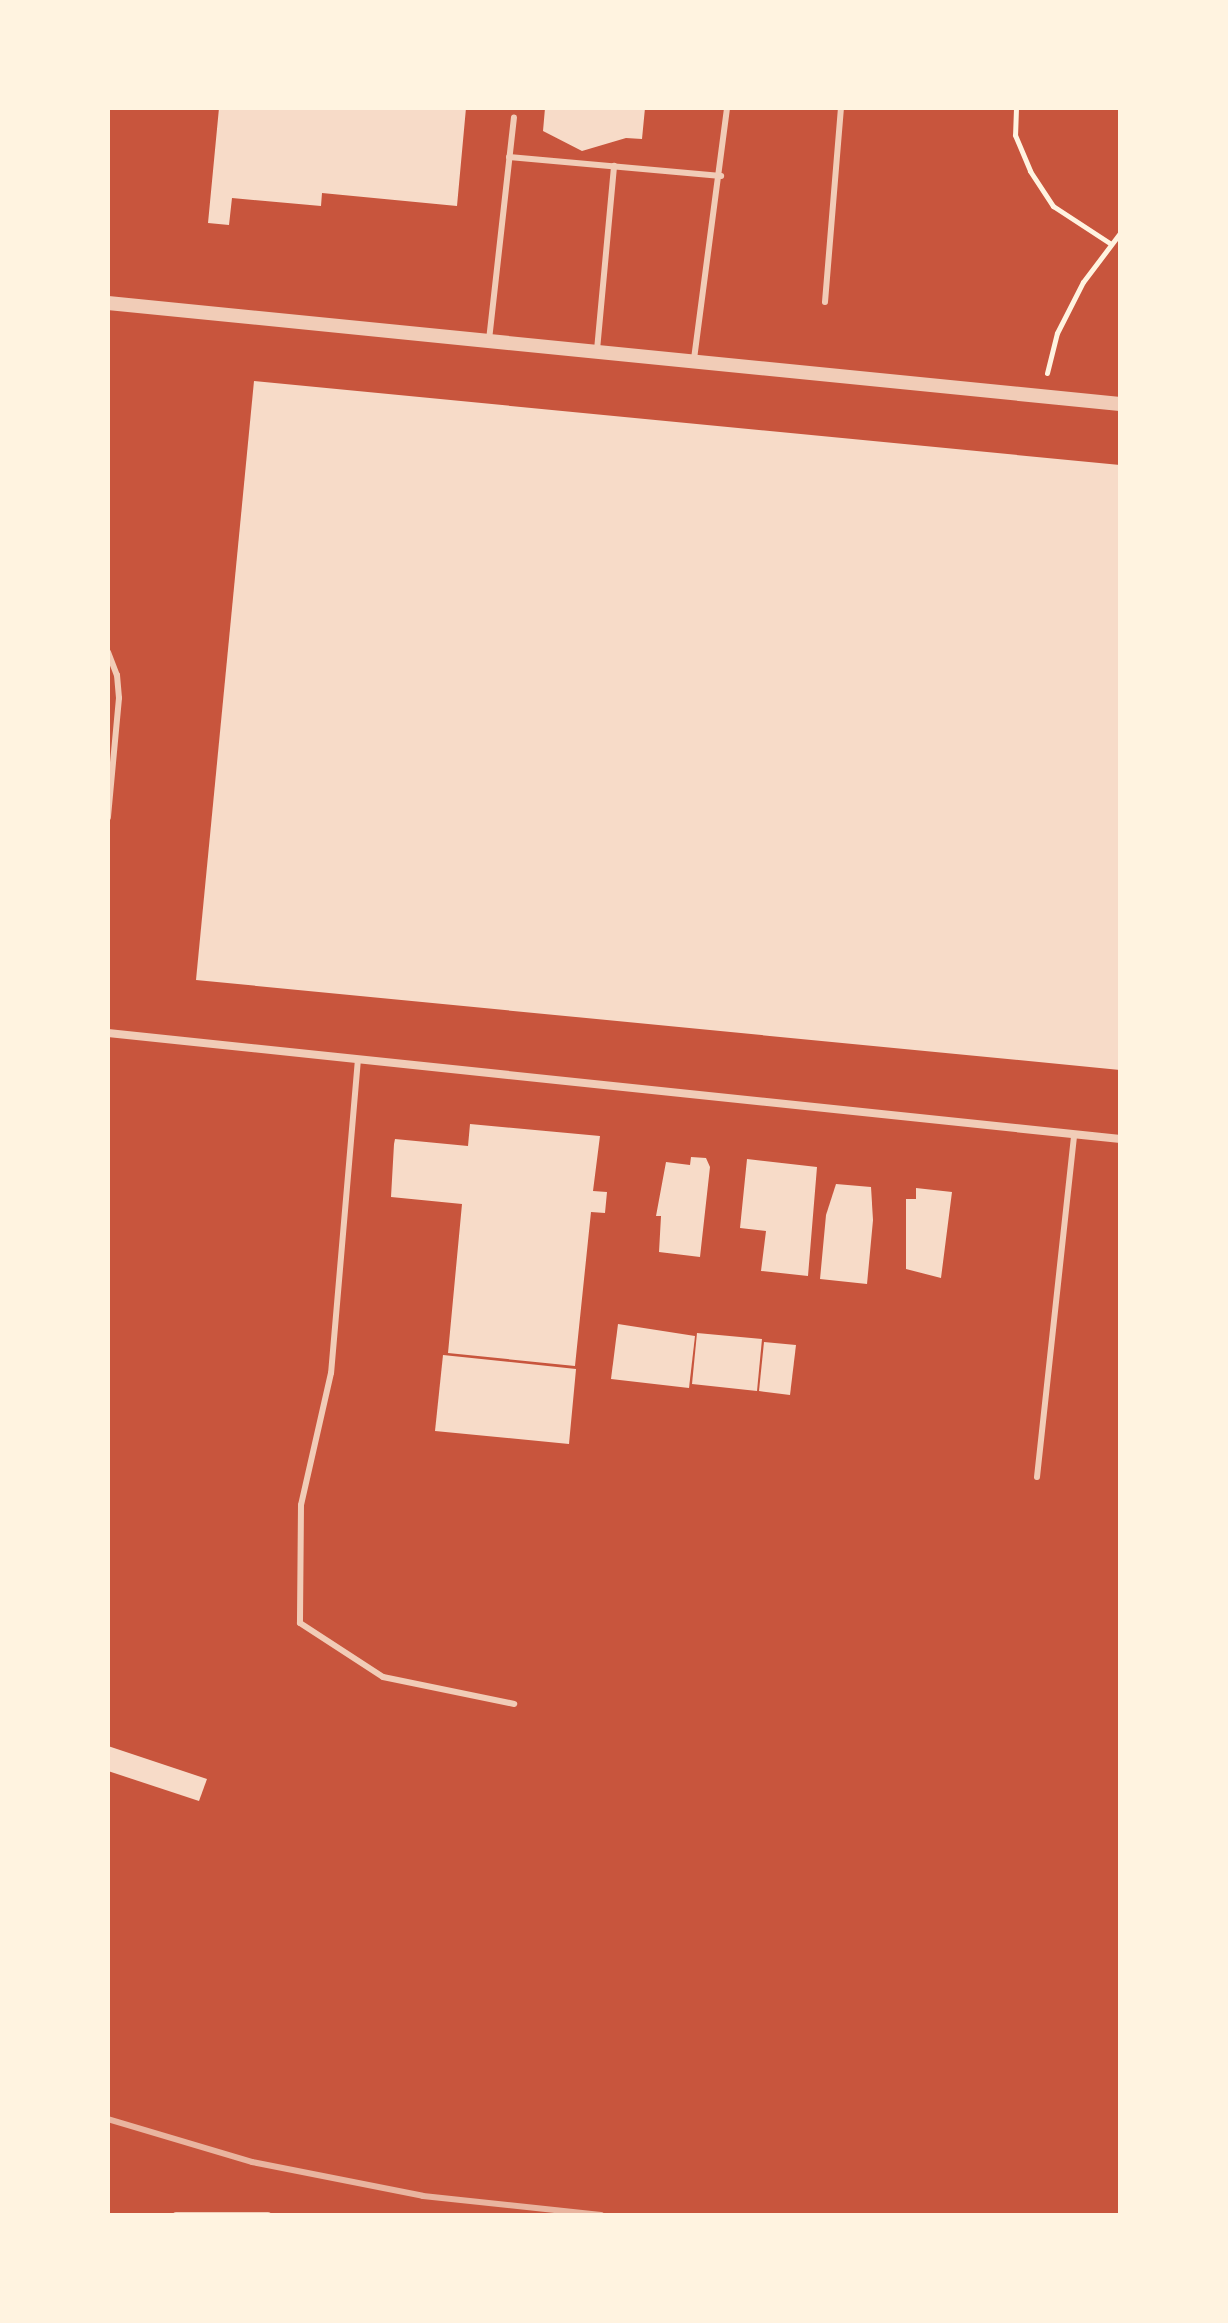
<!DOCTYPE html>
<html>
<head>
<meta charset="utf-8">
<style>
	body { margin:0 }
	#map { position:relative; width:1228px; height:2323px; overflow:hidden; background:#c8553d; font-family:Poppins,sans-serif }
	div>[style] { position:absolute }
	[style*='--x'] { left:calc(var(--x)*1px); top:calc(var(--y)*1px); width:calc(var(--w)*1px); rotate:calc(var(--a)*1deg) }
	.building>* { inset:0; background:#f7dbc8 }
	.path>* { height:5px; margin:-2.5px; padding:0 2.5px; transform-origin:2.5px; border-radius:2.5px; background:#fff3e0 }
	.service>* { height:6px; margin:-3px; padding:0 3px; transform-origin:3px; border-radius:3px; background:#f1ccb7 }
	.minor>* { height:8px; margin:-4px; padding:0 4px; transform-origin:4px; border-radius:4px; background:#f1ccb7 }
	.tertiary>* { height:14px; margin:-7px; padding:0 7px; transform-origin:7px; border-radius:7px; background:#f1ccb7 }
	.rail>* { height:6px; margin:-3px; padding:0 3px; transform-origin:3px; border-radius:3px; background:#e9b49f }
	span { translate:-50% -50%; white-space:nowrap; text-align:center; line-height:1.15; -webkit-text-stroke:8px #fff3e0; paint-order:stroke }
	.frame { position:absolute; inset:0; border:110px solid #fff3e0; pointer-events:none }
</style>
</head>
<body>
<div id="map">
	<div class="building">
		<i style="clip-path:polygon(219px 108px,466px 108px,457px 206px,322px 193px,321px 206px,232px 198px,229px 225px,208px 223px)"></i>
		<i style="clip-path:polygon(545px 108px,645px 108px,642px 139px,626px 138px,582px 151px,543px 131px)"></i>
		<i style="clip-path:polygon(254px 381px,1120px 465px,1120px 1070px,196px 980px)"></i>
		<i style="clip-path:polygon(470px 1124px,600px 1136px,593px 1191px,607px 1192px,605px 1213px,591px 1212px,575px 1366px,448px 1353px,462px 1204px,391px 1197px,394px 1144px,395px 1139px,468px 1146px)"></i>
		<i style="clip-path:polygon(691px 1157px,706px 1158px,710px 1167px,700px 1257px,659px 1252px,661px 1216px,656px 1216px,666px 1162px,690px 1165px)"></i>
		<i style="clip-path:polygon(747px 1159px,817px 1167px,808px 1276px,761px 1271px,766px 1231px,740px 1228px)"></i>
		<i style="clip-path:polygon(836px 1184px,871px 1187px,873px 1220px,867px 1284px,820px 1279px,826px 1215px)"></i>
		<i style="clip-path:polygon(916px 1188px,952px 1192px,941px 1278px,906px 1269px,906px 1199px,916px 1199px)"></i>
		<i style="clip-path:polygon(618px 1324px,695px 1336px,689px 1388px,611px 1379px)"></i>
		<i style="clip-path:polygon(697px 1333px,762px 1339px,757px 1391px,692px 1384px)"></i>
		<i style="clip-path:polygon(764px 1342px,796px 1345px,790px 1395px,759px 1391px)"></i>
		<i style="clip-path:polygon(443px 1355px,576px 1369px,569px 1444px,435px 1431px)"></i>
		<i style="clip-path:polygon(108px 1746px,207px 1779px,199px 1801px,108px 1771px)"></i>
	</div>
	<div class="path">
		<i style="--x:1016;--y:108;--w:27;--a:92"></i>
		<i style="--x:1015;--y:135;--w:39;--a:67"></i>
		<i style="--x:1030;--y:171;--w:42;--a:56.7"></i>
		<i style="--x:1053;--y:206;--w:69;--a:33.2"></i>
		<i style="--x:1047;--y:373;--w:41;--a:-76"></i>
		<i style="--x:1057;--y:333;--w:57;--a:-63"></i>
		<i style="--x:1083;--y:282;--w:61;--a:-52.9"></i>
	</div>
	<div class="service">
		<i style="--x:509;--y:157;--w:213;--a:5.1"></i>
		<i style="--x:825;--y:302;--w:195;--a:-85.3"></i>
		<i style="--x:489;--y:340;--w:224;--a:-83.6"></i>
		<i style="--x:597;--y:350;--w:185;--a:-84.7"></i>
		<i style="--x:694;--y:359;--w:253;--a:-82.5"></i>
		<i style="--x:108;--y:652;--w:25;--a:69"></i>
		<i style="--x:117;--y:675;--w:23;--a:85"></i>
		<i style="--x:119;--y:698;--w:120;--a:95.3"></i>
		<i style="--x:358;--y:1059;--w:315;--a:94.9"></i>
		<i style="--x:331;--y:1373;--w:135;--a:102.8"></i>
		<i style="--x:301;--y:1505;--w:118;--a:90.5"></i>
		<i style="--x:300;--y:1623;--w:99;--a:33"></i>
		<i style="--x:383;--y:1677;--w:134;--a:11.6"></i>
		<i style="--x:1037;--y:1477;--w:345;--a:-83.8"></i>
		<i style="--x:176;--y:2215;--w:92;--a:0"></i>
	</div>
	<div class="minor">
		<i style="--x:108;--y:1033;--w:1018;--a:5.98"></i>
	</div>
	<div class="tertiary">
		<i style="--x:108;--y:303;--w:1017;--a:5.7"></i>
	</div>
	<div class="rail">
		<i style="--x:108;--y:2119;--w:150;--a:16.6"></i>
		<i style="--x:252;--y:2162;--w:174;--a:11.2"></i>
		<i style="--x:423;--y:2196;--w:179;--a:6.1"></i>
	</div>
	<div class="frame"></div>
</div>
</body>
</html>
